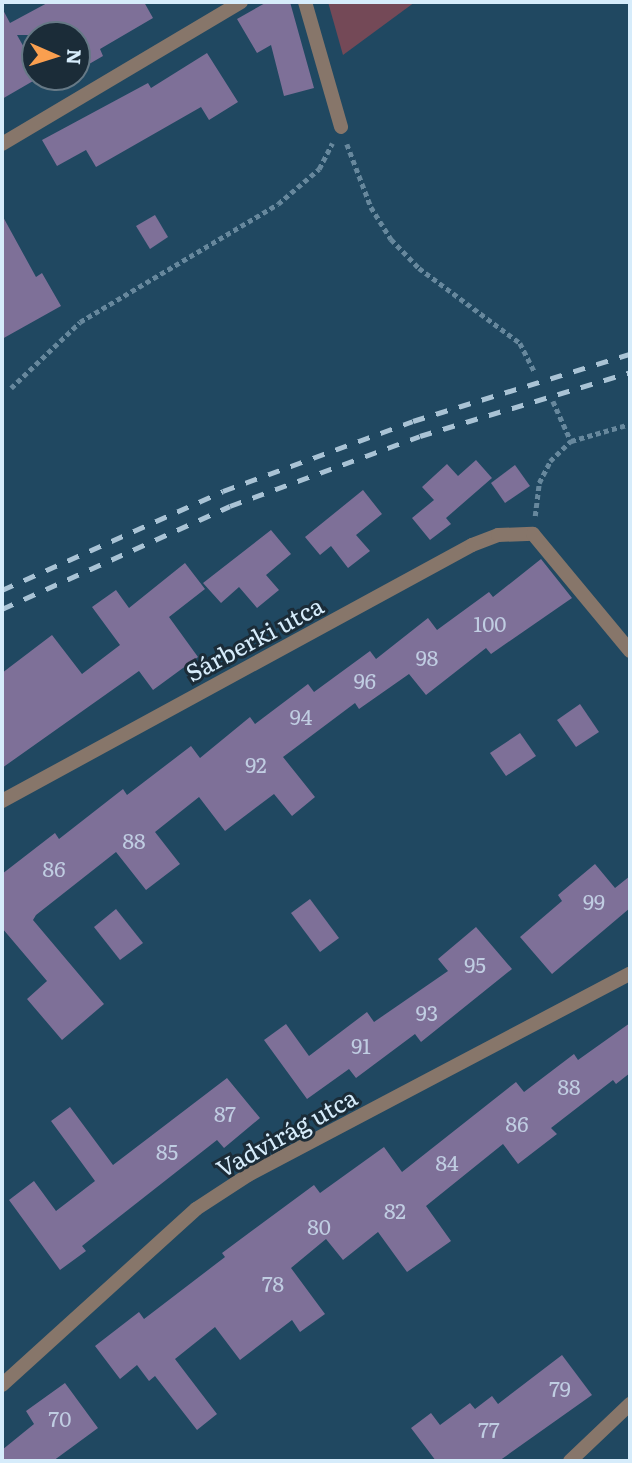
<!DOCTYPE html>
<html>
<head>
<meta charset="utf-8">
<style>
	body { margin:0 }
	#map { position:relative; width:632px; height:1463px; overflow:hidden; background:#204861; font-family:Literata,serif }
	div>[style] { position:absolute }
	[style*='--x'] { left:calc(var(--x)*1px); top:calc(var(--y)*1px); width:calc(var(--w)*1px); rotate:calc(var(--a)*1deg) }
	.green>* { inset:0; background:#744957 }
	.building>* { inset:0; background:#7e7098 }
	.path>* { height:4.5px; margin-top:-2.25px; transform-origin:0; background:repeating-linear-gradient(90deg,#67889d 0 5px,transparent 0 8.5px) }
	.minor>* { height:14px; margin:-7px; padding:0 7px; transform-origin:7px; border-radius:7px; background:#87766a }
	.rail>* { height:5px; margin-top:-2.5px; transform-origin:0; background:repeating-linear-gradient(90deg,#a9c3d5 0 12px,transparent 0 24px) }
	span { translate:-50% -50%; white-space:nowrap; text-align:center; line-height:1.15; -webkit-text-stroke:6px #1b2c38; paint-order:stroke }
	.number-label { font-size:21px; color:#c0cde2 }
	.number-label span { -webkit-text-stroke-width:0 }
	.street-label { font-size:24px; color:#d6ecfb }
	.frame { position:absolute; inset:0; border:4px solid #d6ecfb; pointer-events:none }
	.north { position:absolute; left:21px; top:21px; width:70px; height:70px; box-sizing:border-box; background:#1b2c38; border:2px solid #667986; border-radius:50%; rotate:93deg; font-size:19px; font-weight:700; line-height:28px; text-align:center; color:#d6ecfb }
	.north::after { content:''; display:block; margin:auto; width:24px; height:32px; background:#fa9f4f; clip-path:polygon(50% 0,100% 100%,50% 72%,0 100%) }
</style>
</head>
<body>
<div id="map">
	<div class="green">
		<i style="clip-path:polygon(328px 2px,415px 2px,343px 55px)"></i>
	</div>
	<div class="building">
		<i style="clip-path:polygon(49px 2px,144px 2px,153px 18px,100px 49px,103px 56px,77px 71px,77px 35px,17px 35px,35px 67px,35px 77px,40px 77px,2px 99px,2px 8px,10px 23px)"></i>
		<i style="clip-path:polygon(267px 2px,290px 2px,314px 88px,284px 96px,271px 45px,257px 53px,237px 19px)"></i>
		<i style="clip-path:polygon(207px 53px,238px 102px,209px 120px,201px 107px,96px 167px,86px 150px,57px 166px,42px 140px,148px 83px,151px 88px)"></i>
		<i style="clip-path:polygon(2px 215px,36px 277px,42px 273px,61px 306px,2px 339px)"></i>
		<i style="clip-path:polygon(155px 215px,168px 237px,150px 249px,136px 226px)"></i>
		<i style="clip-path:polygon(476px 460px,492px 478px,446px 518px,451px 524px,430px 540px,412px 518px,434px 500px,422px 487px,447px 464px,458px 476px)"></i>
		<i style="clip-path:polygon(515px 465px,530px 486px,505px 503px,491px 483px)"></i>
		<i style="clip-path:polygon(363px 490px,382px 514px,356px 535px,370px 551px,348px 568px,331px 546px,320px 555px,305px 537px)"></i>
		<i style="clip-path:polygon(271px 530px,291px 554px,266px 575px,279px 590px,257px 608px,239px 587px,221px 603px,203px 583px)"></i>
		<i style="clip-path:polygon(541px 559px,572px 598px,491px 654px,486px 648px,426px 695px,409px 674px,359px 709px,355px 703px,283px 757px,315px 797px,292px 816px,274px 794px,225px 831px,199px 797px,155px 832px,180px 864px,146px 890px,116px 852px,36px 915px,33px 920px,104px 1004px,62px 1040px,27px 999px,47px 981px,2px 928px,2px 874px,55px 833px,59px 839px,123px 789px,127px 795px,191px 746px,200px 758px,250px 717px,255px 724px,308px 684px,314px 692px,370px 651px,376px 659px,428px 618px,437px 630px,489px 592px,493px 597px)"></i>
		<i style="clip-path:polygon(185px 563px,205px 589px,169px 617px,198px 657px,153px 690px,139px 671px,2px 768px,2px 673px,52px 635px,82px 674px,120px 645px,92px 607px,116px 590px,129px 608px)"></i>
		<i style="clip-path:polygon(580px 704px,599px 732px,576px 747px,557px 720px)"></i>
		<i style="clip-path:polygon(520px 733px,536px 756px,506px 776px,490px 753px)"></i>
		<i style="clip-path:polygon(595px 864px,615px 888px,630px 876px,630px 908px,552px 974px,520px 937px,562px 901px,558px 895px)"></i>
		<i style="clip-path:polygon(310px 899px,339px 938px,320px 952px,291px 913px)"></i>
		<i style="clip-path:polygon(116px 909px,143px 943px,120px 960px,94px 927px)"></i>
		<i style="clip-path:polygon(476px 927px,512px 969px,421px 1042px,415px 1034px,356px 1078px,349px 1069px,307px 1099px,264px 1040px,286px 1024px,309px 1056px,367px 1012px,374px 1022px,448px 971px,438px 959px)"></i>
		<i style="clip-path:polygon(630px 1023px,630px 1073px,616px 1084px,613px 1080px,551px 1128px,557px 1134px,518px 1164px,503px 1144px,426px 1206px,451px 1241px,407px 1272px,378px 1232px,343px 1260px,326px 1239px,291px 1268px,325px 1314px,300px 1332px,292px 1320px,240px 1360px,215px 1327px,175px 1359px,217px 1414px,197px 1430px,155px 1376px,149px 1381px,137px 1365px,120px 1379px,95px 1346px,139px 1312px,144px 1319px,225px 1257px,222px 1253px,314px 1185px,320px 1193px,384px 1147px,402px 1172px,516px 1082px,524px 1092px,574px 1054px,578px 1060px)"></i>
		<i style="clip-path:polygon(227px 1078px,260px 1118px,224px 1148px,217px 1140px,82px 1246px,86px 1251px,60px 1270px,9px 1200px,34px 1181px,56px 1211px,95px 1181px,51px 1121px,70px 1107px,113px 1165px)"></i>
		<i style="clip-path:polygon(562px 1355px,592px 1395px,499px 1461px,436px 1461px,411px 1428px,431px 1413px,440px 1425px,470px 1403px,475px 1409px,492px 1396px,498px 1404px)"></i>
		<i style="clip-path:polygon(65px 1383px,98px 1428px,53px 1461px,2px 1461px,2px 1450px,34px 1424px,26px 1411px)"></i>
	</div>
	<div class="path">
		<i style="--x:347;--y:144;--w:67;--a:69.1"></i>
		<i style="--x:371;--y:207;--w:38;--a:58"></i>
		<i style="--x:391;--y:239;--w:40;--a:46"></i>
		<i style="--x:419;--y:268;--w:126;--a:36.6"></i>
		<i style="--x:520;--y:343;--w:33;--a:63"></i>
		<i style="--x:11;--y:388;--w:95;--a:-43.7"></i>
		<i style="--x:80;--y:322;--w:230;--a:-30.8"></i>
		<i style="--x:278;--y:204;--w:54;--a:-40.5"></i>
		<i style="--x:319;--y:169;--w:29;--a:-63"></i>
		<i style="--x:553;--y:401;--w:44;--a:65.8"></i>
		<i style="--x:535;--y:516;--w:33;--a:-83"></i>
		<i style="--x:539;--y:483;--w:25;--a:-63"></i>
		<i style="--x:550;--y:461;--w:29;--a:-44"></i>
		<i style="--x:571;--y:441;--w:61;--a:-16.1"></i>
	</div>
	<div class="minor">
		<i style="--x:305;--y:2;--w:130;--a:73.9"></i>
		<i style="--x:2;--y:144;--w:278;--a:-30.7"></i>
		<i style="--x:2;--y:801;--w:535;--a:-28.58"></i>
		<i style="--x:472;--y:545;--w:28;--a:-21"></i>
		<i style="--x:498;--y:535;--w:35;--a:-2"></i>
		<i style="--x:533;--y:534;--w:152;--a:50.3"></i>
		<i style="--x:2;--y:1385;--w:262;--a:-42.2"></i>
		<i style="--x:196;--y:1209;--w:62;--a:-33.2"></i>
		<i style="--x:248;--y:1175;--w:432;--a:-27.8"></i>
		<i style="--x:570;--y:1461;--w:83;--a:-43.5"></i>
	</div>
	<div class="rail">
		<i style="--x:2;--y:590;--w:242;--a:-24.1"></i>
		<i style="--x:223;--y:491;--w:202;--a:-20.2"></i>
		<i style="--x:413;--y:421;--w:227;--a:-17.2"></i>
		<i style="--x:2;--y:609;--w:250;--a:-24.3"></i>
		<i style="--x:230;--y:506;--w:202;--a:-20.2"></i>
		<i style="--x:420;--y:436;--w:220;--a:-16.9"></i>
	</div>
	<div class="number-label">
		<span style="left:490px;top:623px">100</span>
		<span style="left:427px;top:657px">98</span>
		<span style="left:365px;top:680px">96</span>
		<span style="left:301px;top:716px">94</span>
		<span style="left:256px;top:764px">92</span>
		<span style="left:134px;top:840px">88</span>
		<span style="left:54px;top:868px">86</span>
		<span style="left:594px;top:901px">99</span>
		<span style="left:475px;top:964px">95</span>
		<span style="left:427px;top:1012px">93</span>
		<span style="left:361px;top:1045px">91</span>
		<span style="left:569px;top:1086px">88</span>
		<span style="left:225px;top:1113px">87</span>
		<span style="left:517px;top:1123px">86</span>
		<span style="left:167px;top:1151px">85</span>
		<span style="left:447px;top:1162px">84</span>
		<span style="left:395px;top:1210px">82</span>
		<span style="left:319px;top:1226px">80</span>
		<span style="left:273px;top:1283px">78</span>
		<span style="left:560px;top:1388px">79</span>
		<span style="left:60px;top:1418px">70</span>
		<span style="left:489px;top:1429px">77</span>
	</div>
	<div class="street-label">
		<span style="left:254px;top:638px;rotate:-28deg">Sárberki utca</span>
		<span style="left:286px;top:1132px;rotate:-29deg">Vadvirág utca</span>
	</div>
	<div class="frame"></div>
	<div class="north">N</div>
</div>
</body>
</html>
